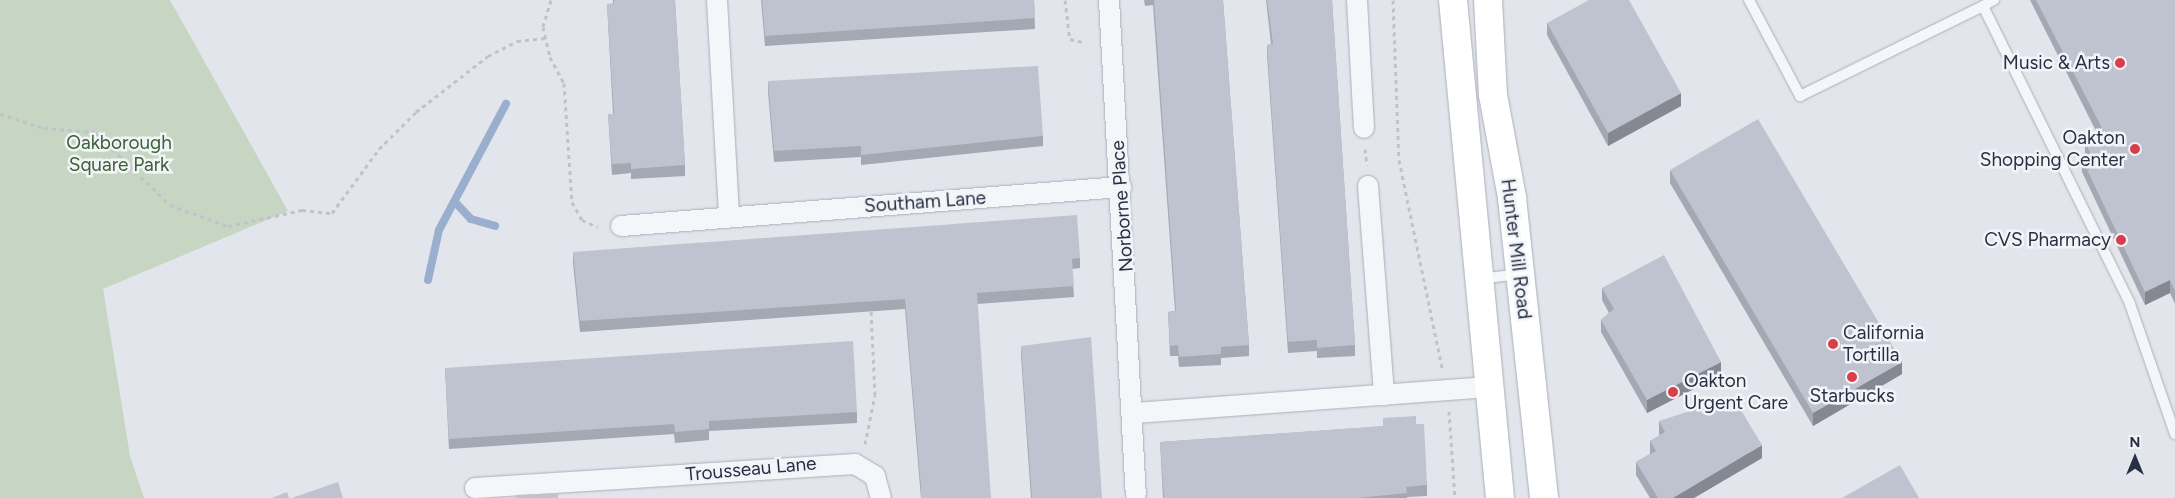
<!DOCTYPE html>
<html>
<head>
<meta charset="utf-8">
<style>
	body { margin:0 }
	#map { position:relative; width:2175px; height:498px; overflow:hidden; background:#e2e5eb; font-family:Figtree,sans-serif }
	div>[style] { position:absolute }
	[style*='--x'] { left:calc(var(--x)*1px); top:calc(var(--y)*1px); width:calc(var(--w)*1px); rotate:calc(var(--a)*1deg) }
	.green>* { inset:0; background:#c6d6c2 }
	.stream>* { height:8px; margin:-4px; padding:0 4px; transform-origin:4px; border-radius:4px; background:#9aafce }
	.path>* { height:3px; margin-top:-1.5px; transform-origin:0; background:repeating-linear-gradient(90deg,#c0c3ca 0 4px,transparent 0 8px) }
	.roads { filter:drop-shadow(0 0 1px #aaafb9) drop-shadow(0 0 1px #aaafb9) }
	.lane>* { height:10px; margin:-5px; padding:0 5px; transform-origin:5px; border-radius:5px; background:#f5f6f9 }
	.street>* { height:20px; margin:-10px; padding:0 10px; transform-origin:10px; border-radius:10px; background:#f5f6f9 }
	.primary>* { height:28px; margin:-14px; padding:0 14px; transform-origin:14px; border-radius:14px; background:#fff }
	.wall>* { inset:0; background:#a3a8b2 }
	.shaded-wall>* { inset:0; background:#858891 }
	.building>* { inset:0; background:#bec3cf }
	.dots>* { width:14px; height:14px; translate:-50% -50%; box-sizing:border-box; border:2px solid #f2f4f8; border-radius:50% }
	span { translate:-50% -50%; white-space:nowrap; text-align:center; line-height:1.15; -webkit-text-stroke:5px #f2f4f8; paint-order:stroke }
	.poi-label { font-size:19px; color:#283045 }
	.right { translate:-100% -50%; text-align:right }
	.left { translate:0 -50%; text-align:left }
	.park-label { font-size:19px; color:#3a6134 }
	.street-label { font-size:19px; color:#283045 }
	.north { position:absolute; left:2110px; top:433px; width:50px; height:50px; -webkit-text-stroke:4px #f2f4f8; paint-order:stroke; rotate:0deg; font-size:14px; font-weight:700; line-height:20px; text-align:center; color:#283045 }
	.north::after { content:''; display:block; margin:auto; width:18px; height:22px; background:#283045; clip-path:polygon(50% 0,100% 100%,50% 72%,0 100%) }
</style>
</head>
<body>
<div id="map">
	<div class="green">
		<i style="clip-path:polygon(0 0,170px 0,288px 211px,103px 289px,130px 456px,144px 498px,0 498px)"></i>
	</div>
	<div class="stream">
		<i style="--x:455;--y:202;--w:23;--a:47"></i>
		<i style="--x:471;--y:219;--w:25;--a:16"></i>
		<i style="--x:428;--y:280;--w:51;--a:-77.6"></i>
		<i style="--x:439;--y:230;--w:143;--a:-62"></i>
	</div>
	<div class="path">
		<i style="--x:551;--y:0;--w:28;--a:107"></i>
		<i style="--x:543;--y:27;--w:31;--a:77"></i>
		<i style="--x:550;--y:57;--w:30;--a:62"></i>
		<i style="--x:564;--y:83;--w:119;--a:86.2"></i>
		<i style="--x:572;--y:202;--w:21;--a:61"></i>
		<i style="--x:582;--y:220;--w:17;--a:24"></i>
		<i style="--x:1065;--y:0;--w:39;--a:83"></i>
		<i style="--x:1070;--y:39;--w:16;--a:14"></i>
		<i style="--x:1393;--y:0;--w:160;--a:87.9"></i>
		<i style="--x:1399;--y:160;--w:212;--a:78.3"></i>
		<i style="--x:0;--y:114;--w:46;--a:17.7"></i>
		<i style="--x:44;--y:128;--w:51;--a:4.5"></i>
		<i style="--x:95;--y:132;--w:105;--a:44.2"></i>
		<i style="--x:170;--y:205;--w:62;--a:19.9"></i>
		<i style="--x:228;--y:226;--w:76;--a:-12.2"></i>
		<i style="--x:302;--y:210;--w:30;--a:6"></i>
		<i style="--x:332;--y:213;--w:79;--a:-53.7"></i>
		<i style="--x:379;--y:149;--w:52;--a:-45"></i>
		<i style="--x:416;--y:112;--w:91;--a:-37.9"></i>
		<i style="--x:488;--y:56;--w:33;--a:-27"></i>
		<i style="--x:517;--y:41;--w:29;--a:-6"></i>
		<i style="--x:1365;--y:149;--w:16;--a:83"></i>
		<i style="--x:1449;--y:411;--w:87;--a:86.1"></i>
		<i style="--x:865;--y:444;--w:50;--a:-78.5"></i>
		<i style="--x:875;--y:395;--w:86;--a:-92.7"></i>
	</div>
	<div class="roads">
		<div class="lane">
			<i style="--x:1749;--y:0;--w:109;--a:62"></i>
			<i style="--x:1800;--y:96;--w:204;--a:-26.2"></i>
			<i style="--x:1983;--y:6;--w:332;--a:63.7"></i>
			<i style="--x:2130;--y:304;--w:138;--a:70.9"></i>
			<i style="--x:1983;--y:6;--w:13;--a:-29"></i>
			<i style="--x:1479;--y:279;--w:40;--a:-7.1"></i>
		</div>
		<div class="street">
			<i style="--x:717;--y:0;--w:217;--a:86.8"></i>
			<i style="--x:1109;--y:0;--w:495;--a:86.9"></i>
			<i style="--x:1357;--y:0;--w:128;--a:86.9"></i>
			<i style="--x:1368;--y:186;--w:210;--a:85.6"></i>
			<i style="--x:621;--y:226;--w:502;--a:-4.46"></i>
			<i style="--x:1135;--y:413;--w:355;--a:-4.2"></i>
			<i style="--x:475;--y:488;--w:381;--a:-3.6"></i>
			<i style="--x:855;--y:464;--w:23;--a:31"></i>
			<i style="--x:875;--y:476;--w:23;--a:75"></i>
		</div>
		<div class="primary">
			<i style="--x:1453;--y:0;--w:500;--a:84.61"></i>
			<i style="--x:1488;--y:0;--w:95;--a:87"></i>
			<i style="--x:1493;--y:95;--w:105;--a:79.5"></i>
			<i style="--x:1512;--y:198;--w:302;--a:83.9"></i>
		</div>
	</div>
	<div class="wall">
		<i style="clip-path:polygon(613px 0,675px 0,685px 165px,685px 176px,631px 179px,631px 173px,612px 175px,608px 114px,613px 114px,607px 4px,613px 4px)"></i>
		<i style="clip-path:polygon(761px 0,1034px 0,1035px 29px,765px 46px)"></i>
		<i style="clip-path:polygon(1144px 0,1223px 0,1249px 345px,1249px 356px,1221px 358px,1221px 365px,1179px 367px,1178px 356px,1170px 356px,1168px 312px,1175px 311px,1153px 5px,1145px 6px)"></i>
		<i style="clip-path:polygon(1266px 0,1332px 0,1355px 345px,1355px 356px,1317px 358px,1317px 351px,1288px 353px,1267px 55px,1267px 45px,1271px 44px)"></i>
		<i style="clip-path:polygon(2030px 0,2175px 0,2175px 304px,2170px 293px,2145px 305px,2082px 172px,2082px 159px,2086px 157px,2085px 154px,2085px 141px,2098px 135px)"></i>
		<i style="clip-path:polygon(1547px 23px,1681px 106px,1608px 146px,1547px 35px)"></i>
		<i style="clip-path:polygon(768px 81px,1043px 136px,1043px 146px,861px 165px,861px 157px,774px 162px,768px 92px)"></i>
		<i style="clip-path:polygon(1670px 170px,1902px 374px,1813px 426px,1670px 183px)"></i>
		<i style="clip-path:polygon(573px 252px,1080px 258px,1080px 268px,1072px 269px,1074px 297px,977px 304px,921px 498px,905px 309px,580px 332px,573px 263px)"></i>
		<i style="clip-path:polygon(1602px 288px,1721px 375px,1647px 413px,1601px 332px,1601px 320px,1609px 313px,1602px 300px)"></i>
		<i style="clip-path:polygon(1021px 346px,1102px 498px,1031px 498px,1021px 356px)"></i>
		<i style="clip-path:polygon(445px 368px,857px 412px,857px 423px,709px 431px,709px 440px,675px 443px,674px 434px,449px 449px)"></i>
		<i style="clip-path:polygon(1659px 421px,1762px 458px,1694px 498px,1650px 498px,1636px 475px,1636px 462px,1650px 454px,1650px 441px,1660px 435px,1659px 434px)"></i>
		<i style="clip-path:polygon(1416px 424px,1427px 485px,1427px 496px,1407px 497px,1407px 498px,1163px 498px,1160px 442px)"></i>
	</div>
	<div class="shaded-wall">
		<i style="clip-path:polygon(1681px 93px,1681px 106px,1608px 146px,1608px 133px)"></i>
		<i style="clip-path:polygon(2170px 280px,2170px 293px,2145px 305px,2145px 292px)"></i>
		<i style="clip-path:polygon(1721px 362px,1721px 375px,1647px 413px,1647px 400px)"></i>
		<i style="clip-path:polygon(1902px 362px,1902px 374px,1813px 426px,1813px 413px)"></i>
		<i style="clip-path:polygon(1762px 445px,1762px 458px,1694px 498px,1673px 498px)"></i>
	</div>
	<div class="building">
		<i style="clip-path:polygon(614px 0,675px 0,685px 165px,631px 169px,631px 163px,612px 164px,608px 114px,614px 114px,607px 4px,614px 3px)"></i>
		<i style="clip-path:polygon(762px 0,1034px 0,1035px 18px,765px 36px)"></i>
		<i style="clip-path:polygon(1154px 0,1223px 0,1249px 345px,1221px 347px,1221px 354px,1179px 357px,1178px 345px,1170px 346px,1168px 312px,1176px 311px)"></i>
		<i style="clip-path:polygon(1267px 0,1332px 0,1355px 345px,1317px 348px,1317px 340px,1288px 342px,1267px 45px,1273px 44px)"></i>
		<i style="clip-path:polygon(1589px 0,1629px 0,1681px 93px,1608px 133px,1547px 23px)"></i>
		<i style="clip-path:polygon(2036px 0,2175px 0,2175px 291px,2170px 280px,2145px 292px,2082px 159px,2091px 155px,2085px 141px,2104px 132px)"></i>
		<i style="clip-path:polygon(1038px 66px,1043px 136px,861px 155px,861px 146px,774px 151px,768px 81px)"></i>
		<i style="clip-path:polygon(1758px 119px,1902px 362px,1813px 413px,1670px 170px)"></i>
		<i style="clip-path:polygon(1077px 215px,1080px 258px,1072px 259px,1074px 286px,977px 293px,991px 498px,921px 498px,921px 488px,905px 299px,580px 321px,573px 252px)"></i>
		<i style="clip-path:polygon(1664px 255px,1721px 362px,1647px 400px,1601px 320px,1614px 309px,1602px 288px)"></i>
		<i style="clip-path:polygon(1091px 337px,1102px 498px,1032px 498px,1021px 346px)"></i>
		<i style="clip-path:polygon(853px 341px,857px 412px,709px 421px,709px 429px,675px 432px,674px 424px,449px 439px,445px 368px)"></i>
		<i style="clip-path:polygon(1733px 397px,1762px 445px,1673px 498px,1658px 498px,1636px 462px,1656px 451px,1650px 441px,1665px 432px,1659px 421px)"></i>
		<i style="clip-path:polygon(1416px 416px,1416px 424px,1424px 424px,1427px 485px,1406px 487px,1407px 493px,1358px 498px,1164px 498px,1160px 442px,1383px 426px,1383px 418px)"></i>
		<i style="clip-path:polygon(1900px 465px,1919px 498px,1842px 498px)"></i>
		<i style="clip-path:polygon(338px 482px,343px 498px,292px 498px)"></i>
		<i style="clip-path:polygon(287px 492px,289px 498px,272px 498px)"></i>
		<i style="clip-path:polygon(558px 493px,558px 498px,516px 498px,515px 495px)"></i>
	</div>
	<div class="dots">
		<i style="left:2120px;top:63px;background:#d93e4a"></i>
		<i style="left:2135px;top:149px;background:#d93e4a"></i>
		<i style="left:2121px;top:240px;background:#d93e4a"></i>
		<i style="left:1833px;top:344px;background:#d93e4a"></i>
		<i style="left:1852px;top:377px;background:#d93e4a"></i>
		<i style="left:1673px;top:392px;background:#d93e4a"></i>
	</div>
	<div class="poi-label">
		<span class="right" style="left:2110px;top:63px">Music &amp; Arts</span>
		<span class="right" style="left:2125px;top:149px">Oakton<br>Shopping Center</span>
		<span class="right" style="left:2111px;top:240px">CVS Pharmacy</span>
		<span class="left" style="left:1843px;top:344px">California<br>Tortilla</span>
		<span class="left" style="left:1684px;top:392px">Oakton<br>Urgent Care</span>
		<span style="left:1852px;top:396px">Starbucks</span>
	</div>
	<div class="park-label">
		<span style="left:119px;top:154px">Oakborough<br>Square Park</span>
	</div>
	<div class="street-label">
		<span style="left:925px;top:202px;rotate:-4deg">Southam Lane</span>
		<span style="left:1122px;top:206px;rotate:-94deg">Norborne Place</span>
		<span style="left:1516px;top:249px;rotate:83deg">Hunter Mill Road</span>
		<span style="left:751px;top:469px;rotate:-5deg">Trousseau Lane</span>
	</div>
	<div class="north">N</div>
</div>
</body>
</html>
